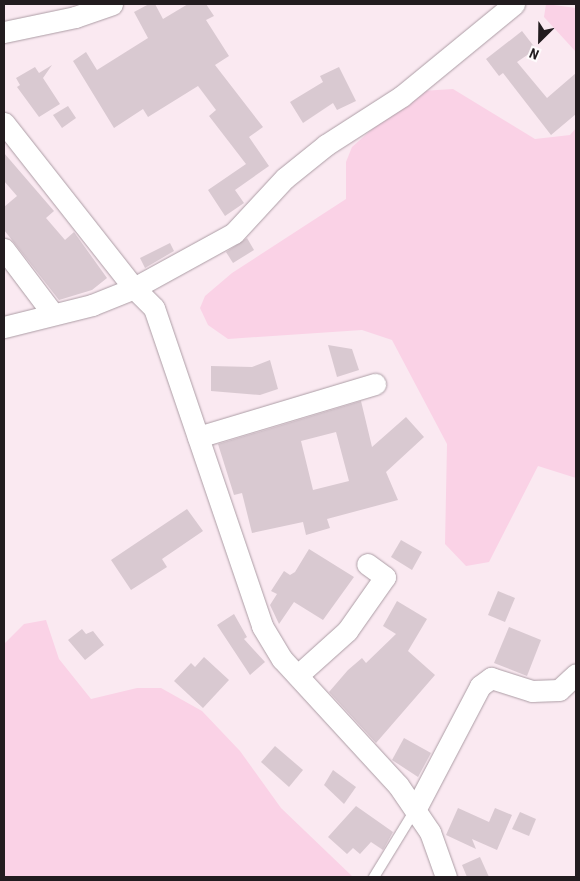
<!DOCTYPE html>
<html>
<head>
<meta charset="utf-8">
<style>
	body { margin:0 }
	#map { position:relative; width:580px; height:881px; overflow:hidden; background:#fae9f1; font-family:"Roboto Condensed",sans-serif }
	div>[style] { position:absolute }
	[style*='--x'] { left:calc(var(--x)*1px); top:calc(var(--y)*1px); width:calc(var(--w)*1px); rotate:calc(var(--a)*1deg) }
	.green>* { inset:0; background:#fad2e6 }
	.building>* { inset:0; background:#d9c9d1 }
	.roads { filter:drop-shadow(0 0 1px #ac9da5) drop-shadow(0 0 1px #ac9da5) }
	.lane>* { height:10px; margin:-5px; padding:0 5px; transform-origin:5px; border-radius:5px; background:#fff }
	.street>* { height:21px; margin:-10.5px; padding:0 10.5px; transform-origin:10.5px; border-radius:10.5px; background:#fff }
	span { translate:-50% -50%; white-space:nowrap; text-align:center; line-height:1.15; -webkit-text-stroke:5px #fefbfc; paint-order:stroke }
	.frame { position:absolute; inset:0; border:5px solid #221c1f; pointer-events:none }
	.north { position:absolute; left:515px; top:15px; width:50px; height:50px; -webkit-text-stroke:4px #fefbfc; paint-order:stroke; rotate:203deg; font-size:14px; font-weight:700; line-height:20px; text-align:center; color:#221c1f }
	.north::after { content:''; display:block; margin:auto; width:18px; height:22px; background:#221c1f; clip-path:polygon(50% 0,100% 100%,50% 72%,0 100%) }
</style>
</head>
<body>
<div id="map">
	<div class="green">
		<i style="clip-path:polygon(546px 4px,576px 8px,576px 52px,544px 17px)"></i>
		<i style="clip-path:polygon(453px 89px,535px 139px,570px 135px,576px 128px,576px 478px,538px 466px,489px 562px,466px 566px,445px 544px,447px 444px,392px 340px,362px 330px,228px 339px,208px 325px,200px 308px,205px 296px,232px 273px,346px 199px,346px 162px,352px 147px,386px 117px,422px 91px)"></i>
		<i style="clip-path:polygon(46px 620px,59px 659px,91px 699px,137px 688px,161px 688px,202px 711px,240px 751px,281px 808px,353px 877px,4px 877px,4px 644px,24px 624px)"></i>
	</div>
	<div class="building">
		<i style="clip-path:polygon(149px 4px,155px 4px,163px 19px,188px 4px,206px 4px,214px 16px,206px 20px,229px 56px,215px 65px,263px 127px,249px 137px,269px 166px,235px 190px,244px 203px,225px 216px,208px 190px,246px 164px,209px 116px,216px 110px,198px 86px,148px 117px,143px 109px,114px 128px,73px 61px,86px 52px,97px 70px,148px 38px,134px 12px)"></i>
		<i style="clip-path:polygon(522px 31px,536px 49px,517px 62px,547px 98px,576px 73px,576px 114px,551px 135px,503px 73px,499px 76px,486px 59px)"></i>
		<i style="clip-path:polygon(52px 65px,43px 78px,60px 104px,39px 117px,17px 87px,20px 85px,16px 78px,35px 67px,39px 73px)"></i>
		<i style="clip-path:polygon(339px 67px,356px 101px,337px 110px,333px 103px,303px 123px,290px 102px,323px 82px,320px 76px)"></i>
		<i style="clip-path:polygon(68px 106px,76px 118px,62px 128px,53px 115px)"></i>
		<i style="clip-path:polygon(4px 153px,54px 211px,46px 218px,65px 240px,74px 232px,107px 278px,92px 290px,59px 300px,4px 230px,4px 207px,17px 196px,4px 181px)"></i>
		<i style="clip-path:polygon(247px 238px,254px 250px,233px 263px,226px 252px)"></i>
		<i style="clip-path:polygon(170px 243px,174px 251px,145px 268px,140px 258px)"></i>
		<i style="clip-path:polygon(328px 345px,352px 349px,359px 370px,337px 377px)"></i>
		<i style="clip-path:polygon(270px 360px,278px 389px,260px 395px,211px 391px,211px 366px,252px 367px)"></i>
		<i style="clip-path:polygon(evenodd,361px 401px,372px 447px,406px 417px,424px 437px,386px 472px,398px 500px,327px 519px,330px 528px,306px 535px,303px 522px,252px 533px,242px 493px,234px 495px,218px 444px,361px 401px,336px 432px,349px 481px,313px 490px,301px 441px,336px 432px)"></i>
		<i style="clip-path:polygon(187px 509px,203px 531px,162px 559px,167px 567px,131px 590px,111px 560px)"></i>
		<i style="clip-path:polygon(401px 540px,422px 552px,412px 570px,391px 557px)"></i>
		<i style="clip-path:polygon(309px 549px,354px 577px,323px 620px,294px 602px,279px 624px,270px 605px,277px 594px,271px 591px,284px 571px,290px 575px,295px 572px)"></i>
		<i style="clip-path:polygon(498px 591px,515px 598px,505px 622px,488px 615px)"></i>
		<i style="clip-path:polygon(397px 601px,427px 619px,408px 651px,435px 675px,376px 743px,329px 692px,348px 670px,362px 658px,366px 663px,396px 634px,383px 626px)"></i>
		<i style="clip-path:polygon(234px 614px,247px 637px,244px 639px,265px 662px,250px 675px,217px 625px)"></i>
		<i style="clip-path:polygon(509px 627px,541px 640px,527px 676px,494px 663px)"></i>
		<i style="clip-path:polygon(82px 629px,86px 634px,93px 631px,104px 645px,85px 660px,68px 640px)"></i>
		<i style="clip-path:polygon(204px 657px,229px 680px,203px 708px,174px 681px,191px 663px,195px 667px)"></i>
		<i style="clip-path:polygon(404px 738px,431px 753px,418px 777px,392px 760px)"></i>
		<i style="clip-path:polygon(275px 746px,303px 770px,289px 787px,261px 762px)"></i>
		<i style="clip-path:polygon(333px 770px,356px 787px,344px 804px,324px 785px)"></i>
		<i style="clip-path:polygon(356px 806px,393px 832px,383px 850px,371px 842px,360px 854px,353px 848px,347px 854px,328px 837px)"></i>
		<i style="clip-path:polygon(458px 808px,489px 822px,495px 808px,512px 815px,497px 850px,472px 839px,476px 849px,446px 835px)"></i>
		<i style="clip-path:polygon(520px 812px,536px 819px,529px 836px,512px 829px)"></i>
		<i style="clip-path:polygon(480px 857px,489px 877px,467px 877px,462px 865px)"></i>
	</div>
	<div class="roads">
		<div class="lane">
			<i style="--x:374;--y:877;--w:79;--a:-58.5"></i>
		</div>
		<div class="street">
			<i style="--x:4;--y:32;--w:73;--a:-11.9"></i>
			<i style="--x:75;--y:17;--w:39;--a:-19"></i>
			<i style="--x:4;--y:123;--w:210;--a:51.8"></i>
			<i style="--x:134;--y:288;--w:28;--a:45"></i>
			<i style="--x:154;--y:308;--w:336;--a:71.2"></i>
			<i style="--x:262;--y:626;--w:39;--a:59"></i>
			<i style="--x:282;--y:659;--w:171;--a:47.4"></i>
			<i style="--x:398;--y:785;--w:57;--a:55.8"></i>
			<i style="--x:430;--y:832;--w:48;--a:70.4"></i>
			<i style="--x:4;--y:249;--w:81;--a:53"></i>
			<i style="--x:4;--y:327;--w:91;--a:-14"></i>
			<i style="--x:92;--y:305;--w:45;--a:-22"></i>
			<i style="--x:134;--y:288;--w:114;--a:-28.8"></i>
			<i style="--x:234;--y:233;--w:75;--a:-47.2"></i>
			<i style="--x:285;--y:178;--w:53;--a:-38.8"></i>
			<i style="--x:326;--y:145;--w:90;--a:-32.8"></i>
			<i style="--x:402;--y:96;--w:145;--a:-39.4"></i>
			<i style="--x:198;--y:437;--w:185;--a:-16.7"></i>
			<i style="--x:298;--y:675;--w:66;--a:-41.9"></i>
			<i style="--x:347;--y:631;--w:66;--a:-54.9"></i>
			<i style="--x:385;--y:577;--w:22;--a:-144"></i>
			<i style="--x:415;--y:810;--w:140;--a:-62.3"></i>
			<i style="--x:480;--y:686;--w:14;--a:-36"></i>
			<i style="--x:491;--y:678;--w:43;--a:17.6"></i>
			<i style="--x:532;--y:691;--w:27;--a:-2"></i>
			<i style="--x:559;--y:690;--w:23;--a:-43"></i>
		</div>
	</div>
	<div class="frame"></div>
	<div class="north">N</div>
</div>
</body>
</html>
